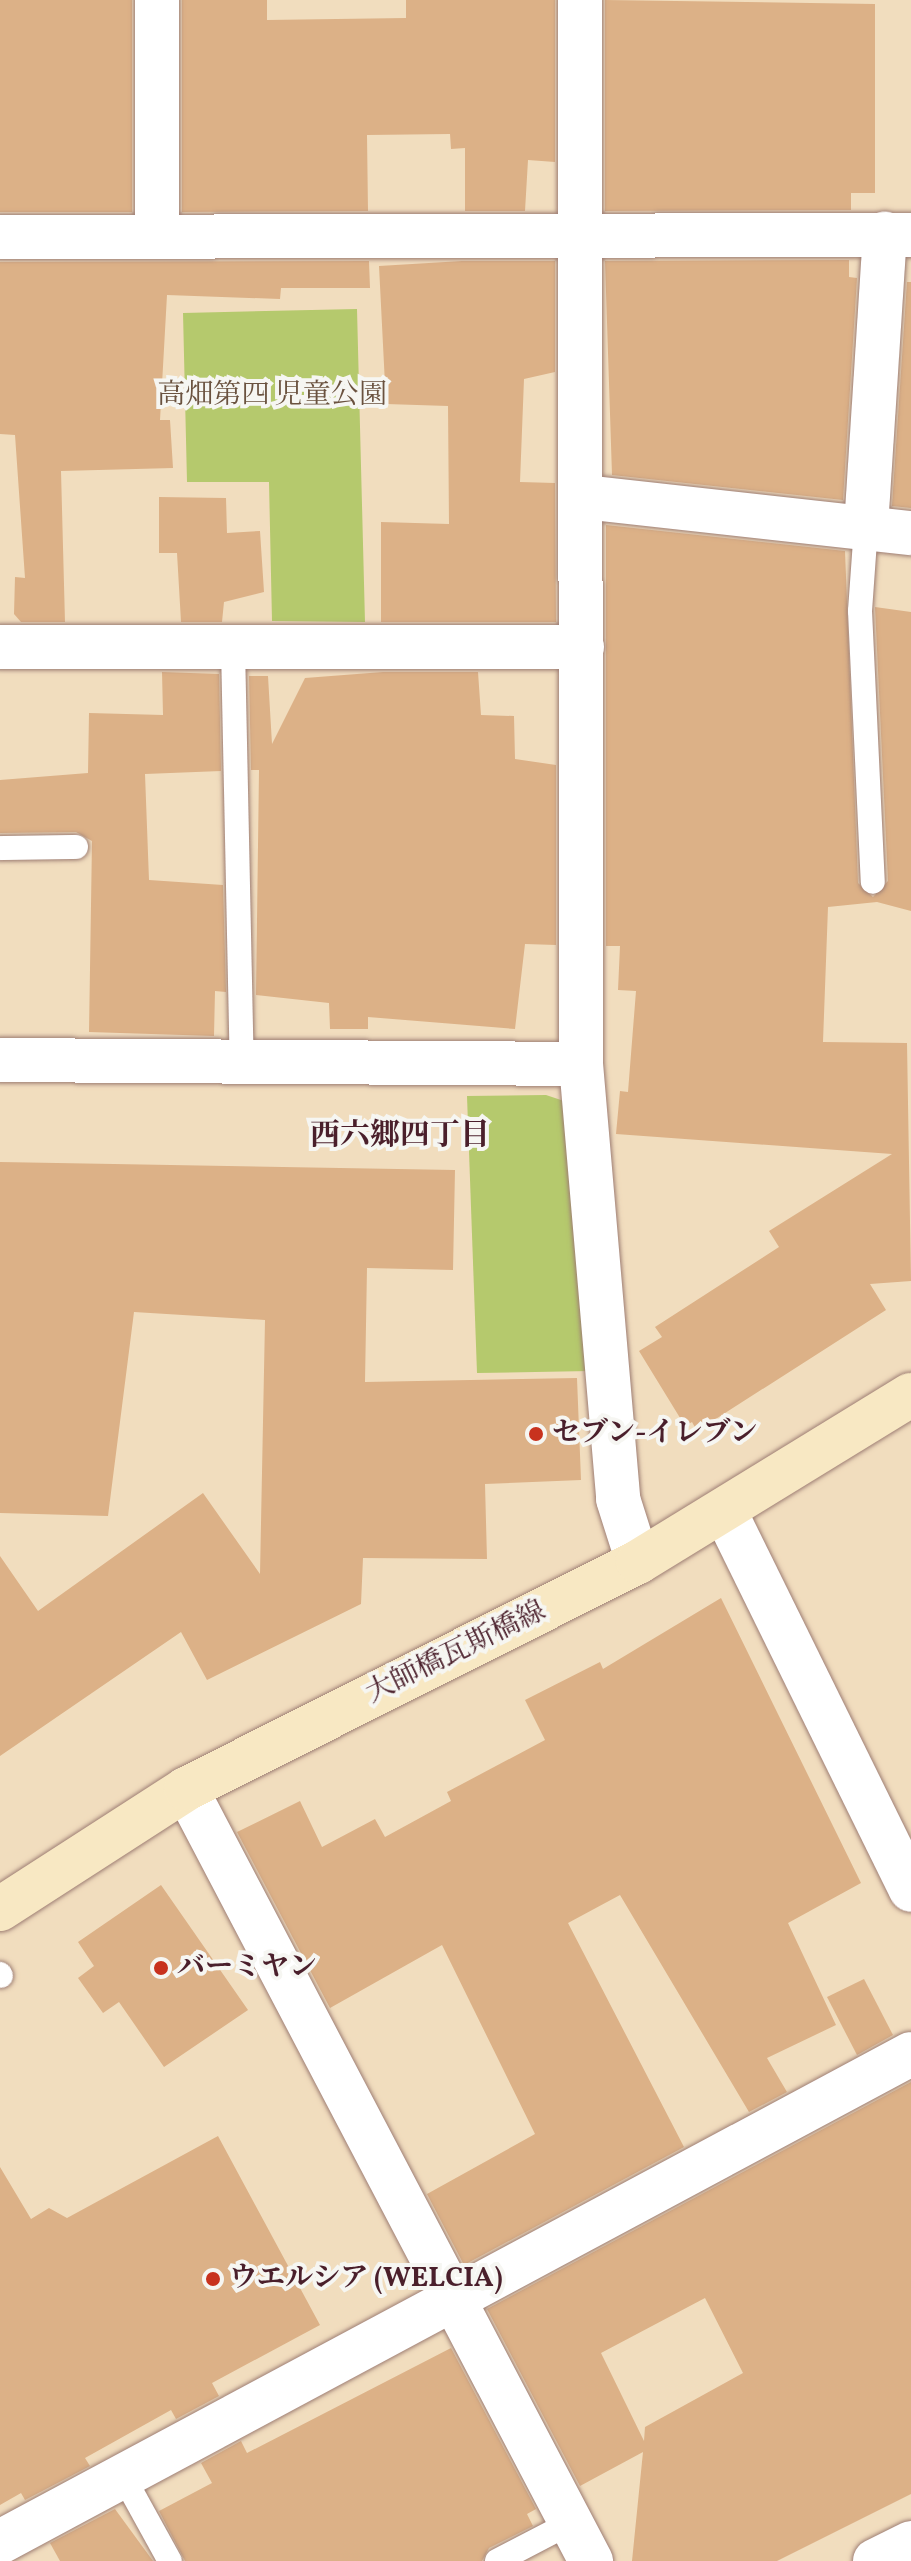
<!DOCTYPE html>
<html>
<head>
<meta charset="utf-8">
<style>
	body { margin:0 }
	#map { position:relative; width:911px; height:2561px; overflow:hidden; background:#f1ddbe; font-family:Vollkorn,"Noto Serif JP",serif }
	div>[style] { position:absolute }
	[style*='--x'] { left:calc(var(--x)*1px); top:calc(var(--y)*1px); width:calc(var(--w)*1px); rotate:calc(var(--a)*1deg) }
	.green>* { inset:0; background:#b5c96d }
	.building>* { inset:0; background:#dcb187 }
	.roads { filter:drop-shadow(0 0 2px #9e7e74) drop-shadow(0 0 2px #9e7e74) }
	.lane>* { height:24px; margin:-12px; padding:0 12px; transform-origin:12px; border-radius:12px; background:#fff }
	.street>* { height:44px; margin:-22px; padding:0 22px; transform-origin:22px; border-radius:22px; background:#fff }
	.secondary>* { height:44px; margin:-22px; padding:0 22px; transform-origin:22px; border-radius:22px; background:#f8e8c3 }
	.dots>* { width:22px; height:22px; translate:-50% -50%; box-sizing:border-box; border:4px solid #f6f6f2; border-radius:50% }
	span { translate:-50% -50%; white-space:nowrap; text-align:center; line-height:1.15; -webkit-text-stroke:8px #f6f6f2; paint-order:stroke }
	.park-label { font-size:28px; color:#6a523f }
	.poi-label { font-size:28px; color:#4a1f2b; font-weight:700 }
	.left { translate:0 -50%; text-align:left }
	.street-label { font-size:28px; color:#4a1f2b }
	.neighbourhood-label { font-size:30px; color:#4a1f2b; font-weight:700 }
</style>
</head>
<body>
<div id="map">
	<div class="green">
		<i style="clip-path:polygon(357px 309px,365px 622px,272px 621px,269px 482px,187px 482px,183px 313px)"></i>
		<i style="clip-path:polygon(546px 1095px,567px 1102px,590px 1371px,477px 1373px,467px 1096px)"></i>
	</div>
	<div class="building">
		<i style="clip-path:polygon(0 0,132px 0,132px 212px,0 212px)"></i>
		<i style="clip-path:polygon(182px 0,267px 0,267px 20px,406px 18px,406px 0,555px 0,555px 162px,528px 160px,525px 211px,465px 211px,465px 148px,451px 149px,450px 134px,367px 135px,368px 211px,182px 212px)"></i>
		<i style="clip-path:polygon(605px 0,875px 4px,875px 193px,851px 193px,851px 210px,605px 211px)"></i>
		<i style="clip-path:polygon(849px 260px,849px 277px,857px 278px,843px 500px,612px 475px,605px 261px)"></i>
		<i style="clip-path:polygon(369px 261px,370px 288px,281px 288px,280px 299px,167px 295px,160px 420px,170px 420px,173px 468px,61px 471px,65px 622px,21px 622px,14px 614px,15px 577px,25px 578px,15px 435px,0 434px,0 262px)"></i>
		<i style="clip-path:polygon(462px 261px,555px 261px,555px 372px,524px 379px,520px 482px,555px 483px,556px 622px,381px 622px,381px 522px,449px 524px,448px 406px,386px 404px,379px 266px)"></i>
		<i style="clip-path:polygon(907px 282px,911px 282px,911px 508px,892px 506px)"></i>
		<i style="clip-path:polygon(159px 497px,226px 498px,227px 533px,260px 531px,264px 592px,224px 602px,222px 622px,181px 622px,177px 553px,159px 553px)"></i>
		<i style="clip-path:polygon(606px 525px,845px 551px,858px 883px,873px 897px,888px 881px,875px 607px,911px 612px,911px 911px,877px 902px,828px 907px,823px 1042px,907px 1043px,911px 1281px,870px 1284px,886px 1310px,697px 1431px,692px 1422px,685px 1426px,639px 1351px,662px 1337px,655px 1327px,779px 1247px,769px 1231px,892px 1154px,616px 1134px,620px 1091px,628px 1092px,636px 991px,618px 990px,620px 946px,606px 946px)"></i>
		<i style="clip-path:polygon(162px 672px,219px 674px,221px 771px,145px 774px,149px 880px,223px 885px,226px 992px,215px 991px,214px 1036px,89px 1032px,92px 841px,76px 832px,0 833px,0 780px,88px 773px,89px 713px,163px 715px)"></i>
		<i style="clip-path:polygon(383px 672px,478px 672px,481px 715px,514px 716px,515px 759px,556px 765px,556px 945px,525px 944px,515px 1029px,368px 1017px,368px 1029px,330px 1029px,329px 1003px,256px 995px,259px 770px,251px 770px,249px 676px,268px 676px,272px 744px,305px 678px)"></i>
		<i style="clip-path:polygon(0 1162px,455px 1170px,453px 1270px,367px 1268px,365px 1382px,577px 1378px,581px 1480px,485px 1484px,487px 1559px,363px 1558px,361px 1604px,207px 1680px,181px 1632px,0 1756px,0 1556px,38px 1611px,203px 1493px,260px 1574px,265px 1320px,134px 1312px,108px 1516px,0 1513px)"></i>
		<i style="clip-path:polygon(721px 1598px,861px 1883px,788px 1923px,836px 2025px,767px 2058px,787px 2092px,749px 2112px,620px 1895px,568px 1923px,684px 2147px,464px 2265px,427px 2194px,535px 2134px,442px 1945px,330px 2008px,237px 1832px,300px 1801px,322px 1847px,375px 1819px,385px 1837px,451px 1801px,447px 1792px,545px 1740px,525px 1700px,600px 1662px,603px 1669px)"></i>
		<i style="clip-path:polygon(161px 1885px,248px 2010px,164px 2067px,119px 2002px,103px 2013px,78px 1978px,94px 1966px,78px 1942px)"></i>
		<i style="clip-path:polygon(864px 1979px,893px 2035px,857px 2055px,827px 1997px)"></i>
		<i style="clip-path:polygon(evenodd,911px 2082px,911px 2494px,777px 2561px,632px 2561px,643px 2452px,580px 2486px,487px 2309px,911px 2082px,705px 2298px,743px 2373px,645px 2427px,644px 2441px,601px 2353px,705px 2298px)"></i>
		<i style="clip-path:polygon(218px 2136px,320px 2325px,212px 2383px,219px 2396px,176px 2419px,171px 2410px,85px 2458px,90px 2466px,25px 2500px,21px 2493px,0 2505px,0 2167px,31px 2219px,49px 2208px,67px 2218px)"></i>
		<i style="clip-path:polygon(451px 2348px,536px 2509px,527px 2514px,533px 2526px,489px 2548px,482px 2561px,185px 2561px,159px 2511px,212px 2483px,201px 2463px,241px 2441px,247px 2453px)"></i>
		<i style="clip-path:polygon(115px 2509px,153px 2561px,60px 2561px,50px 2543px)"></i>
	</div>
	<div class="roads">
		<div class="lane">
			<i style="--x:866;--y:527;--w:84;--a:94.1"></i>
			<i style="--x:860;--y:611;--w:271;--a:87.3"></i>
			<i style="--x:233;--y:647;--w:414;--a:88.8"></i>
			<i style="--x:0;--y:848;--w:76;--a:-0.8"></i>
			<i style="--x:0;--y:1974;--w:2;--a:63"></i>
			<i style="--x:123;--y:2476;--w:97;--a:61.1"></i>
			<i style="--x:497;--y:2561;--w:82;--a:-27.5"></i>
		</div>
		<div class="street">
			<i style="--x:157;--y:0;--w:237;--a:90"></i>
			<i style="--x:580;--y:0;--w:1064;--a:89.95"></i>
			<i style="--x:581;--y:1064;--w:437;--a:85.1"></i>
			<i style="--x:618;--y:1499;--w:66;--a:72.4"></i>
			<i style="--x:0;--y:237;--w:911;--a:-0.13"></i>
			<i style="--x:584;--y:497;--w:329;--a:6.3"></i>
			<i style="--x:866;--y:527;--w:294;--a:-86.3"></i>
			<i style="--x:0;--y:647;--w:582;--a:0"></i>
			<i style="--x:0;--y:1060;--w:581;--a:0.39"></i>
			<i style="--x:725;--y:1512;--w:421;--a:63.8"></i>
			<i style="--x:186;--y:1789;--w:872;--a:62.32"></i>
			<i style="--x:0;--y:2542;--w:1033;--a:-28.18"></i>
			<i style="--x:875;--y:2561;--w:40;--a:-26.6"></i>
		</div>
		<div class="secondary">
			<i style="--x:0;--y:1909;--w:221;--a:-32.8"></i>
			<i style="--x:186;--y:1789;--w:506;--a:-26.67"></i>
			<i style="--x:638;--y:1562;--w:320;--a:-31.5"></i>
		</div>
	</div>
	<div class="dots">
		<i style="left:536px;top:1434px;background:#c8321e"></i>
		<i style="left:161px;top:1968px;background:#c8321e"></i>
		<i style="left:213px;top:2279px;background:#c8321e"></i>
	</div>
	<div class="park-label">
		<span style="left:272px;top:396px">高畑第四 児童公園</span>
	</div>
	<div class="poi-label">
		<span class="left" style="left:552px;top:1434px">セブン-イレブン</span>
		<span class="left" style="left:177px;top:1968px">バーミヤン</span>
		<span class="left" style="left:229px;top:2279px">ウエルシア (WELCIA)</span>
	</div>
	<div class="street-label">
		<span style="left:456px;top:1653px;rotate:-26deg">大師橋瓦斯橋線</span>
	</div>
	<div class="neighbourhood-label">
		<span style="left:400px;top:1136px">西六郷四丁目</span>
	</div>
</div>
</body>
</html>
